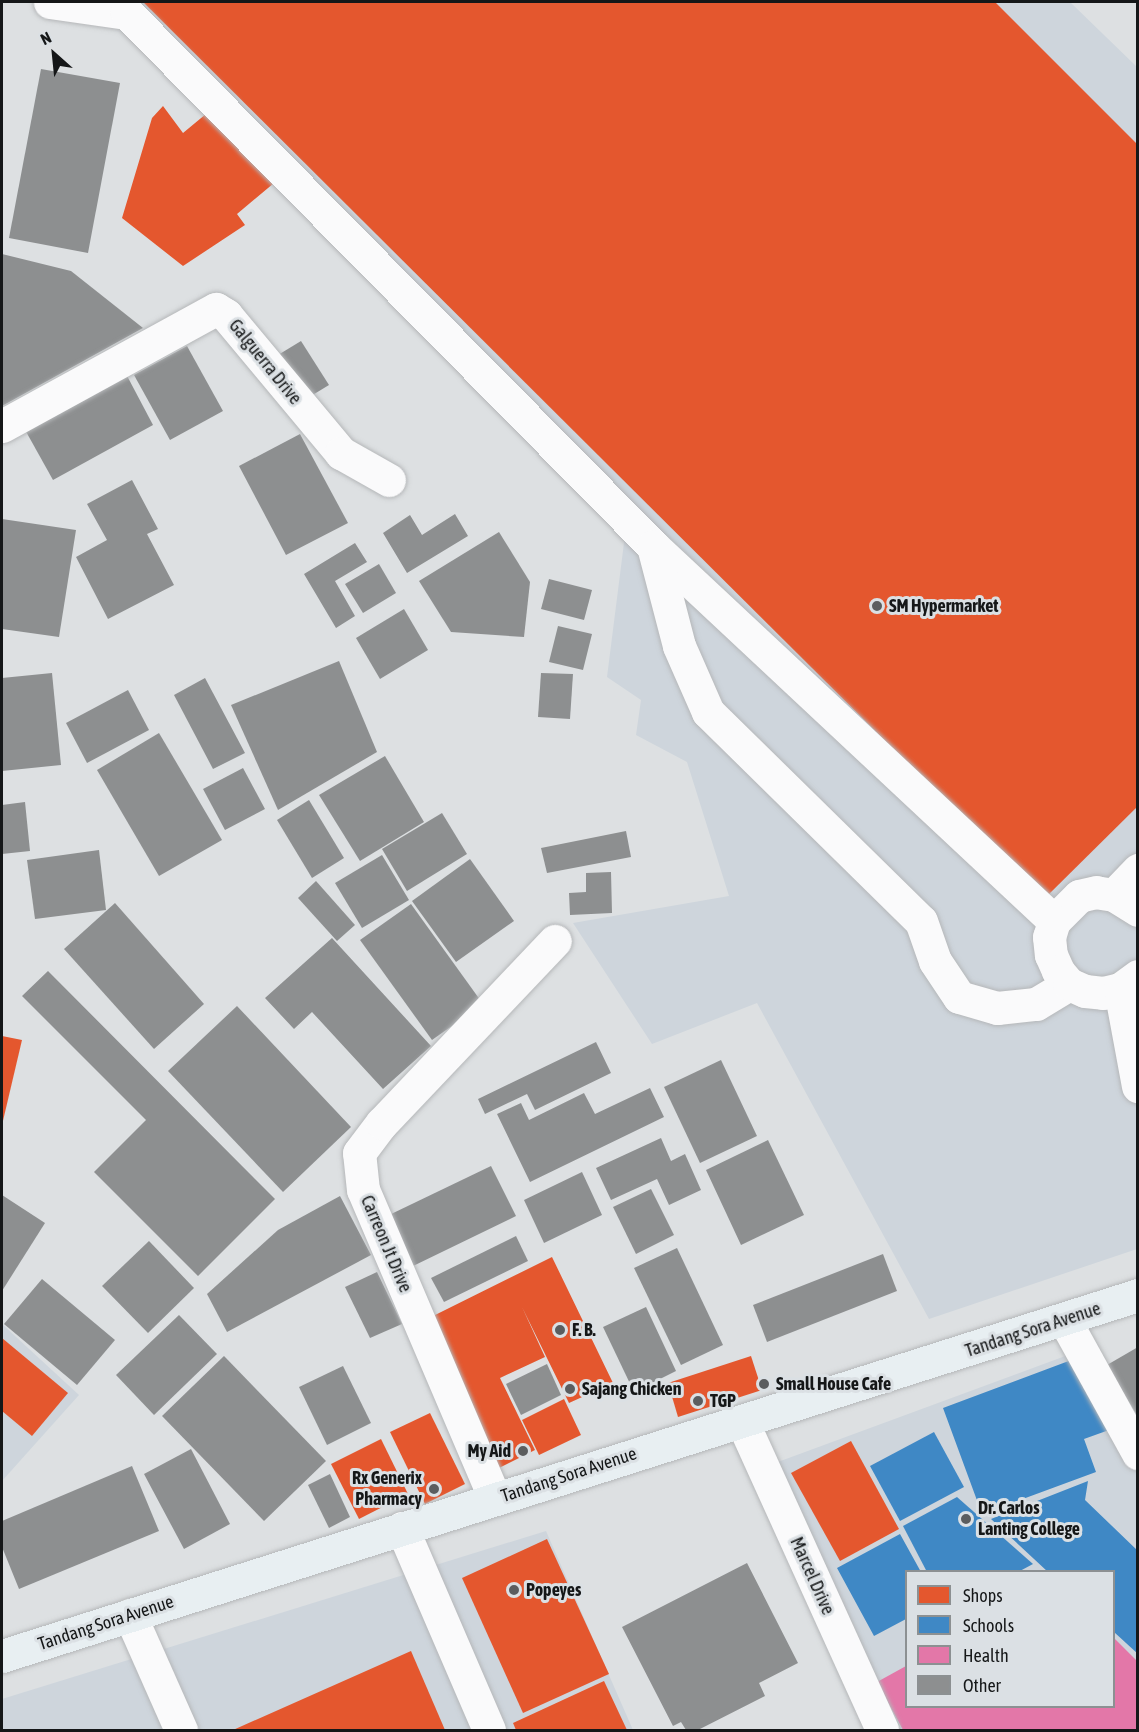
<!DOCTYPE html>
<html>
<head>
<meta charset="utf-8">
<style>
	body { margin:0 }
	#map { position:relative; width:1139px; height:1732px; overflow:hidden; background:#dde0e2; font-family:"Asap Condensed",sans-serif }
	div>[style] { position:absolute }
	[style*='--x'] { left:calc(var(--x)*1px); top:calc(var(--y)*1px); width:calc(var(--w)*1px); rotate:calc(var(--a)*1deg) }
	.built>* { inset:0; background:#ced5dc }
	.shops>* { inset:0; background:#e4572e }
	.schools>* { inset:0; background:#3f88c5 }
	.health>* { inset:0; background:#e377a8 }
	.building>* { inset:0; background:#8d8f90 }
	.roads { filter:drop-shadow(0 0 2px #b5b7b9) drop-shadow(0 0 2px #b5b7b9) }
	.minor>* { height:33px; margin:-16.5px; padding:0 16.5px; transform-origin:16.5px; border-radius:16.5px; background:#fafafb }
	.major>* { height:33px; margin:-16.5px; padding:0 16.5px; transform-origin:16.5px; border-radius:16.5px; background:#e8eff2 }
	.dots>* { width:16px; height:16px; translate:-50% -50%; box-sizing:border-box; border:3px solid #dbe0e4; border-radius:50% }
	span { translate:-50% -50%; white-space:nowrap; text-align:center; line-height:1.15; -webkit-text-stroke:6px #dbe0e4; paint-order:stroke }
	.street-label { font-size:18px; color:#151718 }
	.poi-label { font-size:18px; color:#151718; font-weight:700 }
	.left { translate:0 -50%; text-align:left }
	.right { translate:-100% -50%; text-align:right }
	.frame { position:absolute; inset:0; border:3px solid #151718; pointer-events:none }
	.legend { position:absolute; left:905px; top:1570px; width:210px; height:138px; box-sizing:border-box; background:#dbe0e4; border:2px solid #8c9092; margin:0; padding:8px 10px; list-style:none; font-size:18px; color:#151718 }
	.legend li { display:flex; align-items:center; gap:12px; height:30px }
	.legend b { width:30px; border:2px solid #8c9092 }
	.north { position:absolute; left:24px; top:24px; width:60px; height:60px; -webkit-text-stroke:4px #dbe0e4; paint-order:stroke; rotate:333deg; font-size:16px; font-weight:700; line-height:24px; text-align:center; color:#151718 }
	.north::after { content:''; display:block; margin:auto; width:21px; height:27px; background:#151718; clip-path:polygon(50% 0,100% 100%,50% 72%,0 100%) }
</style>
</head>
<body>
<div id="map">
	<div class="built">
		<i style="clip-path:polygon(109px 2px,1070px 2px,1137px 67px,1137px 1249px,929px 1319px,757px 1003px,652px 1044px,573px 923px,729px 896px,687px 762px,636px 735px,641px 700px,607px 677px,625px 535px)"></i>
		<i style="clip-path:polygon(2px 1324px,79px 1395px,2px 1481px)"></i>
		<i style="clip-path:polygon(evenodd,1095px 1345px,1137px 1439px,1137px 1730px,900px 1730px,767px 1466px,1095px 1345px,906px 1572px,1114px 1572px,1114px 1706px,906px 1706px,906px 1572px)"></i>
		<i style="clip-path:polygon(546px 1531px,633px 1730px,2px 1730px,2px 1699px)"></i>
	</div>
	<div class="shops">
		<i style="clip-path:polygon(143px 2px,995px 2px,1138px 145px,1138px 806px,1044px 899px)"></i>
		<i style="clip-path:polygon(218px 104px,280px 178px,237px 214px,245px 225px,183px 266px,122px 218px,152px 118px,163px 106px,183px 133px)"></i>
		<i style="clip-path:polygon(2px 1036px,22px 1040px,2px 1125px)"></i>
		<i style="clip-path:polygon(552px 1257px,613px 1383px,569px 1403px,522px 1307px,545px 1357px,500px 1378px,535px 1450px,497px 1469px,425px 1320px)"></i>
		<i style="clip-path:polygon(2px 1338px,68px 1393px,32px 1436px,2px 1411px)"></i>
		<i style="clip-path:polygon(751px 1356px,762px 1390px,678px 1417px,668px 1383px)"></i>
		<i style="clip-path:polygon(564px 1399px,581px 1435px,539px 1455px,522px 1420px)"></i>
		<i style="clip-path:polygon(430px 1413px,465px 1484px,425px 1504px,390px 1432px)"></i>
		<i style="clip-path:polygon(381px 1439px,408px 1494px,359px 1519px,331px 1464px)"></i>
		<i style="clip-path:polygon(851px 1441px,899px 1529px,840px 1561px,791px 1473px)"></i>
		<i style="clip-path:polygon(547px 1539px,609px 1674px,523px 1713px,462px 1578px)"></i>
		<i style="clip-path:polygon(411px 1651px,445px 1730px,233px 1730px)"></i>
		<i style="clip-path:polygon(604px 1681px,627px 1730px,516px 1730px,513px 1723px)"></i>
	</div>
	<div class="schools">
		<i style="clip-path:polygon(1082px 1356px,1109px 1430px,1084px 1439px,1096px 1472px,982px 1514px,943px 1408px)"></i>
		<i style="clip-path:polygon(934px 1432px,964px 1487px,900px 1521px,870px 1466px)"></i>
		<i style="clip-path:polygon(1088px 1481px,1085px 1500px,1138px 1551px,1138px 1654px,1114px 1632px,1114px 1572px,1048px 1572px,991px 1519px)"></i>
		<i style="clip-path:polygon(957px 1497px,1033px 1564px,1018px 1572px,927px 1572px,903px 1526px)"></i>
		<i style="clip-path:polygon(900px 1534px,921px 1572px,906px 1572px,906px 1619px,874px 1636px,837px 1568px)"></i>
	</div>
	<div class="health">
		<i style="clip-path:polygon(1114px 1638px,1138px 1662px,1138px 1730px,903px 1730px,877px 1682px,906px 1666px,906px 1706px,1114px 1706px)"></i>
	</div>
	<div class="building">
		<i style="clip-path:polygon(41px 69px,120px 83px,88px 253px,9px 238px)"></i>
		<i style="clip-path:polygon(2px 254px,71px 271px,143px 328px,2px 406px)"></i>
		<i style="clip-path:polygon(301px 341px,329px 385px,306px 399px,278px 355px)"></i>
		<i style="clip-path:polygon(187px 346px,223px 411px,170px 440px,134px 375px)"></i>
		<i style="clip-path:polygon(125px 372px,153px 425px,53px 480px,24px 428px)"></i>
		<i style="clip-path:polygon(300px 434px,348px 523px,286px 555px,239px 466px)"></i>
		<i style="clip-path:polygon(132px 480px,158px 529px,147px 534px,174px 585px,108px 619px,76px 557px,107px 540px,87px 504px)"></i>
		<i style="clip-path:polygon(455px 514px,468px 536px,407px 573px,383px 533px,410px 515px,422px 535px)"></i>
		<i style="clip-path:polygon(2px 519px,76px 530px,59px 637px,2px 629px)"></i>
		<i style="clip-path:polygon(499px 532px,530px 582px,524px 637px,451px 632px,419px 581px)"></i>
		<i style="clip-path:polygon(355px 543px,367px 562px,335px 581px,355px 616px,336px 628px,304px 574px)"></i>
		<i style="clip-path:polygon(379px 564px,396px 593px,363px 613px,345px 584px)"></i>
		<i style="clip-path:polygon(549px 579px,592px 590px,584px 620px,541px 609px)"></i>
		<i style="clip-path:polygon(404px 609px,428px 650px,380px 679px,356px 638px)"></i>
		<i style="clip-path:polygon(558px 626px,592px 634px,583px 670px,549px 662px)"></i>
		<i style="clip-path:polygon(339px 661px,377px 752px,278px 810px,231px 705px)"></i>
		<i style="clip-path:polygon(52px 673px,61px 765px,2px 771px,2px 678px)"></i>
		<i style="clip-path:polygon(541px 673px,573px 674px,570px 719px,538px 717px)"></i>
		<i style="clip-path:polygon(205px 678px,245px 753px,213px 769px,174px 695px)"></i>
		<i style="clip-path:polygon(128px 690px,149px 730px,87px 763px,66px 723px)"></i>
		<i style="clip-path:polygon(159px 733px,222px 840px,159px 876px,97px 770px)"></i>
		<i style="clip-path:polygon(385px 756px,424px 822px,360px 861px,319px 795px)"></i>
		<i style="clip-path:polygon(243px 768px,265px 809px,225px 830px,203px 789px)"></i>
		<i style="clip-path:polygon(309px 800px,344px 858px,312px 878px,277px 820px)"></i>
		<i style="clip-path:polygon(25px 802px,30px 851px,2px 854px,2px 805px)"></i>
		<i style="clip-path:polygon(442px 813px,467px 854px,407px 891px,382px 849px)"></i>
		<i style="clip-path:polygon(626px 831px,631px 857px,547px 873px,541px 848px)"></i>
		<i style="clip-path:polygon(99px 850px,106px 910px,35px 919px,27px 860px)"></i>
		<i style="clip-path:polygon(382px 855px,409px 900px,362px 928px,335px 883px)"></i>
		<i style="clip-path:polygon(470px 859px,514px 921px,456px 962px,412px 901px)"></i>
		<i style="clip-path:polygon(611px 872px,612px 913px,570px 915px,569px 893px,586px 892px,586px 873px)"></i>
		<i style="clip-path:polygon(316px 881px,355px 925px,337px 941px,298px 898px)"></i>
		<i style="clip-path:polygon(115px 903px,204px 1004px,154px 1049px,64px 949px)"></i>
		<i style="clip-path:polygon(411px 904px,483px 1004px,432px 1040px,360px 940px)"></i>
		<i style="clip-path:polygon(332px 938px,431px 1046px,383px 1089px,312px 1012px,294px 1029px,265px 998px)"></i>
		<i style="clip-path:polygon(48px 971px,275px 1199px,198px 1276px,94px 1172px,146px 1120px,22px 996px)"></i>
		<i style="clip-path:polygon(237px 1006px,351px 1127px,283px 1192px,168px 1071px)"></i>
		<i style="clip-path:polygon(596px 1042px,611px 1073px,535px 1110px,527px 1094px,485px 1114px,478px 1099px)"></i>
		<i style="clip-path:polygon(721px 1060px,757px 1136px,700px 1163px,664px 1087px)"></i>
		<i style="clip-path:polygon(650px 1088px,664px 1117px,530px 1182px,497px 1114px,521px 1103px,529px 1120px,584px 1093px,595px 1114px)"></i>
		<i style="clip-path:polygon(661px 1138px,671px 1161px,685px 1154px,701px 1190px,669px 1205px,657px 1179px,611px 1200px,596px 1168px)"></i>
		<i style="clip-path:polygon(768px 1140px,804px 1215px,741px 1245px,706px 1170px)"></i>
		<i style="clip-path:polygon(491px 1166px,516px 1216px,411px 1267px,387px 1216px)"></i>
		<i style="clip-path:polygon(582px 1172px,602px 1215px,544px 1243px,524px 1200px)"></i>
		<i style="clip-path:polygon(651px 1189px,674px 1235px,636px 1254px,613px 1207px)"></i>
		<i style="clip-path:polygon(2px 1195px,45px 1223px,2px 1291px)"></i>
		<i style="clip-path:polygon(340px 1196px,371px 1255px,227px 1332px,207px 1294px,278px 1230px)"></i>
		<i style="clip-path:polygon(516px 1236px,528px 1261px,444px 1302px,431px 1278px)"></i>
		<i style="clip-path:polygon(149px 1241px,194px 1288px,148px 1333px,102px 1286px)"></i>
		<i style="clip-path:polygon(677px 1248px,723px 1345px,681px 1365px,634px 1268px)"></i>
		<i style="clip-path:polygon(883px 1254px,897px 1291px,767px 1342px,753px 1305px)"></i>
		<i style="clip-path:polygon(377px 1272px,402px 1324px,370px 1338px,345px 1287px)"></i>
		<i style="clip-path:polygon(42px 1279px,115px 1340px,77px 1385px,4px 1324px)"></i>
		<i style="clip-path:polygon(646px 1307px,676px 1371px,634px 1392px,603px 1327px)"></i>
		<i style="clip-path:polygon(179px 1315px,217px 1354px,154px 1415px,116px 1375px)"></i>
		<i style="clip-path:polygon(1138px 1347px,1138px 1417px,1107px 1365px)"></i>
		<i style="clip-path:polygon(224px 1356px,326px 1461px,264px 1521px,162px 1416px)"></i>
		<i style="clip-path:polygon(547px 1364px,561px 1395px,521px 1415px,506px 1384px)"></i>
		<i style="clip-path:polygon(343px 1366px,371px 1423px,327px 1445px,299px 1387px)"></i>
		<i style="clip-path:polygon(191px 1449px,230px 1524px,184px 1549px,144px 1474px)"></i>
		<i style="clip-path:polygon(132px 1466px,159px 1531px,19px 1589px,2px 1547px,2px 1521px)"></i>
		<i style="clip-path:polygon(330px 1474px,350px 1517px,329px 1528px,308px 1485px)"></i>
		<i style="clip-path:polygon(747px 1563px,798px 1663px,759px 1683px,765px 1696px,698px 1730px,686px 1730px,681px 1722px,673px 1726px,622px 1627px)"></i>
	</div>
	<div class="roads">
		<div class="minor">
			<i style="--x:50;--y:2;--w:78;--a:8.1"></i>
			<i style="--x:127;--y:13;--w:749;--a:45.38"></i>
			<i style="--x:653;--y:546;--w:549;--a:43.08"></i>
			<i style="--x:2;--y:426;--w:244;--a:-28.7"></i>
			<i style="--x:216;--y:309;--w:12;--a:31"></i>
			<i style="--x:226;--y:315;--w:180;--a:50.2"></i>
			<i style="--x:341;--y:453;--w:55;--a:29.4"></i>
			<i style="--x:653;--y:546;--w:103;--a:75.4"></i>
			<i style="--x:679;--y:646;--w:72;--a:66.3"></i>
			<i style="--x:708;--y:712;--w:298;--a:44.5"></i>
			<i style="--x:921;--y:921;--w:42;--a:70.7"></i>
			<i style="--x:935;--y:961;--w:43;--a:56.3"></i>
			<i style="--x:959;--y:997;--w:40;--a:16"></i>
			<i style="--x:997;--y:1008;--w:39;--a:-6"></i>
			<i style="--x:1036;--y:1004;--w:39;--a:-31"></i>
			<i style="--x:1114;--y:895;--w:35;--a:-46"></i>
			<i style="--x:1138;--y:910;--w:28;--a:-148"></i>
			<i style="--x:1114;--y:895;--w:18;--a:-171"></i>
			<i style="--x:1096;--y:892;--w:17;--a:167"></i>
			<i style="--x:1079;--y:896;--w:35;--a:135"></i>
			<i style="--x:1054;--y:921;--w:17;--a:107"></i>
			<i style="--x:1049;--y:937;--w:18;--a:84"></i>
			<i style="--x:1051;--y:955;--w:17;--a:66"></i>
			<i style="--x:1058;--y:971;--w:17;--a:50"></i>
			<i style="--x:1069;--y:984;--w:17;--a:24"></i>
			<i style="--x:1085;--y:991;--w:18;--a:6"></i>
			<i style="--x:1103;--y:993;--w:17;--a:-13"></i>
			<i style="--x:1120;--y:989;--w:22;--a:-36"></i>
			<i style="--x:1120;--y:989;--w:99;--a:79.5"></i>
			<i style="--x:1065;--y:1321;--w:151;--a:61.1"></i>
			<i style="--x:742;--y:1421;--w:339;--a:65.6"></i>
			<i style="--x:495;--y:1499;--w:336;--a:-113.1"></i>
			<i style="--x:363;--y:1190;--w:37;--a:-96"></i>
			<i style="--x:359;--y:1153;--w:38;--a:-53"></i>
			<i style="--x:382;--y:1123;--w:251;--a:-46.5"></i>
			<i style="--x:402;--y:1528;--w:220;--a:66.7"></i>
			<i style="--x:130;--y:1615;--w:126;--a:66.1"></i>
		</div>
		<div class="major">
			<i style="--x:2;--y:1656;--w:1192;--a:-17.63"></i>
		</div>
	</div>
	<div class="dots">
		<i style="left:877px;top:606px;background:#5b5d5f"></i>
		<i style="left:560px;top:1330px;background:#5b5d5f"></i>
		<i style="left:764px;top:1384px;background:#5b5d5f"></i>
		<i style="left:570px;top:1389px;background:#5b5d5f"></i>
		<i style="left:698px;top:1401px;background:#5b5d5f"></i>
		<i style="left:523px;top:1451px;background:#5b5d5f"></i>
		<i style="left:434px;top:1489px;background:#5b5d5f"></i>
		<i style="left:966px;top:1519px;background:#5b5d5f"></i>
		<i style="left:514px;top:1590px;background:#5b5d5f"></i>
	</div>
	<div class="street-label">
		<span style="left:265px;top:362px;rotate:51deg">Galguerra Drive</span>
		<span style="left:386px;top:1244px;rotate:67deg">Carreon Jt Drive</span>
		<span style="left:1033px;top:1330px;rotate:-18deg">Tandang Sora Avenue</span>
		<span style="left:569px;top:1475px;rotate:-18deg">Tandang Sora Avenue</span>
		<span style="left:812px;top:1576px;rotate:66deg">Marcel Drive</span>
		<span style="left:106px;top:1623px;rotate:-18deg">Tandang Sora Avenue</span>
	</div>
	<div class="poi-label">
		<span class="left" style="left:889px;top:606px">SM Hypermarket</span>
		<span class="left" style="left:572px;top:1330px">F. B.</span>
		<span class="left" style="left:776px;top:1384px">Small House Cafe</span>
		<span class="left" style="left:582px;top:1389px">Sajang Chicken</span>
		<span class="left" style="left:710px;top:1401px">TGP</span>
		<span class="right" style="left:511px;top:1451px">My Aid</span>
		<span class="right" style="left:422px;top:1489px">Rx Generix<br>Pharmacy</span>
		<span class="left" style="left:978px;top:1519px">Dr. Carlos<br>Lanting College</span>
		<span class="left" style="left:526px;top:1590px">Popeyes</span>
	</div>
	<div class="frame"></div>
	<ul class="legend">
	<li><b style="height:16px;background:#e4572e"></b>Shops</li>
	<li><b style="height:16px;background:#3f88c5"></b>Schools</li>
	<li><b style="height:16px;background:#e377a8"></b>Health</li>
	<li><b style="height:16px;background:#8d8f90"></b>Other</li>
	</ul>
	<div class="north">N</div>
</div>
</body>
</html>
